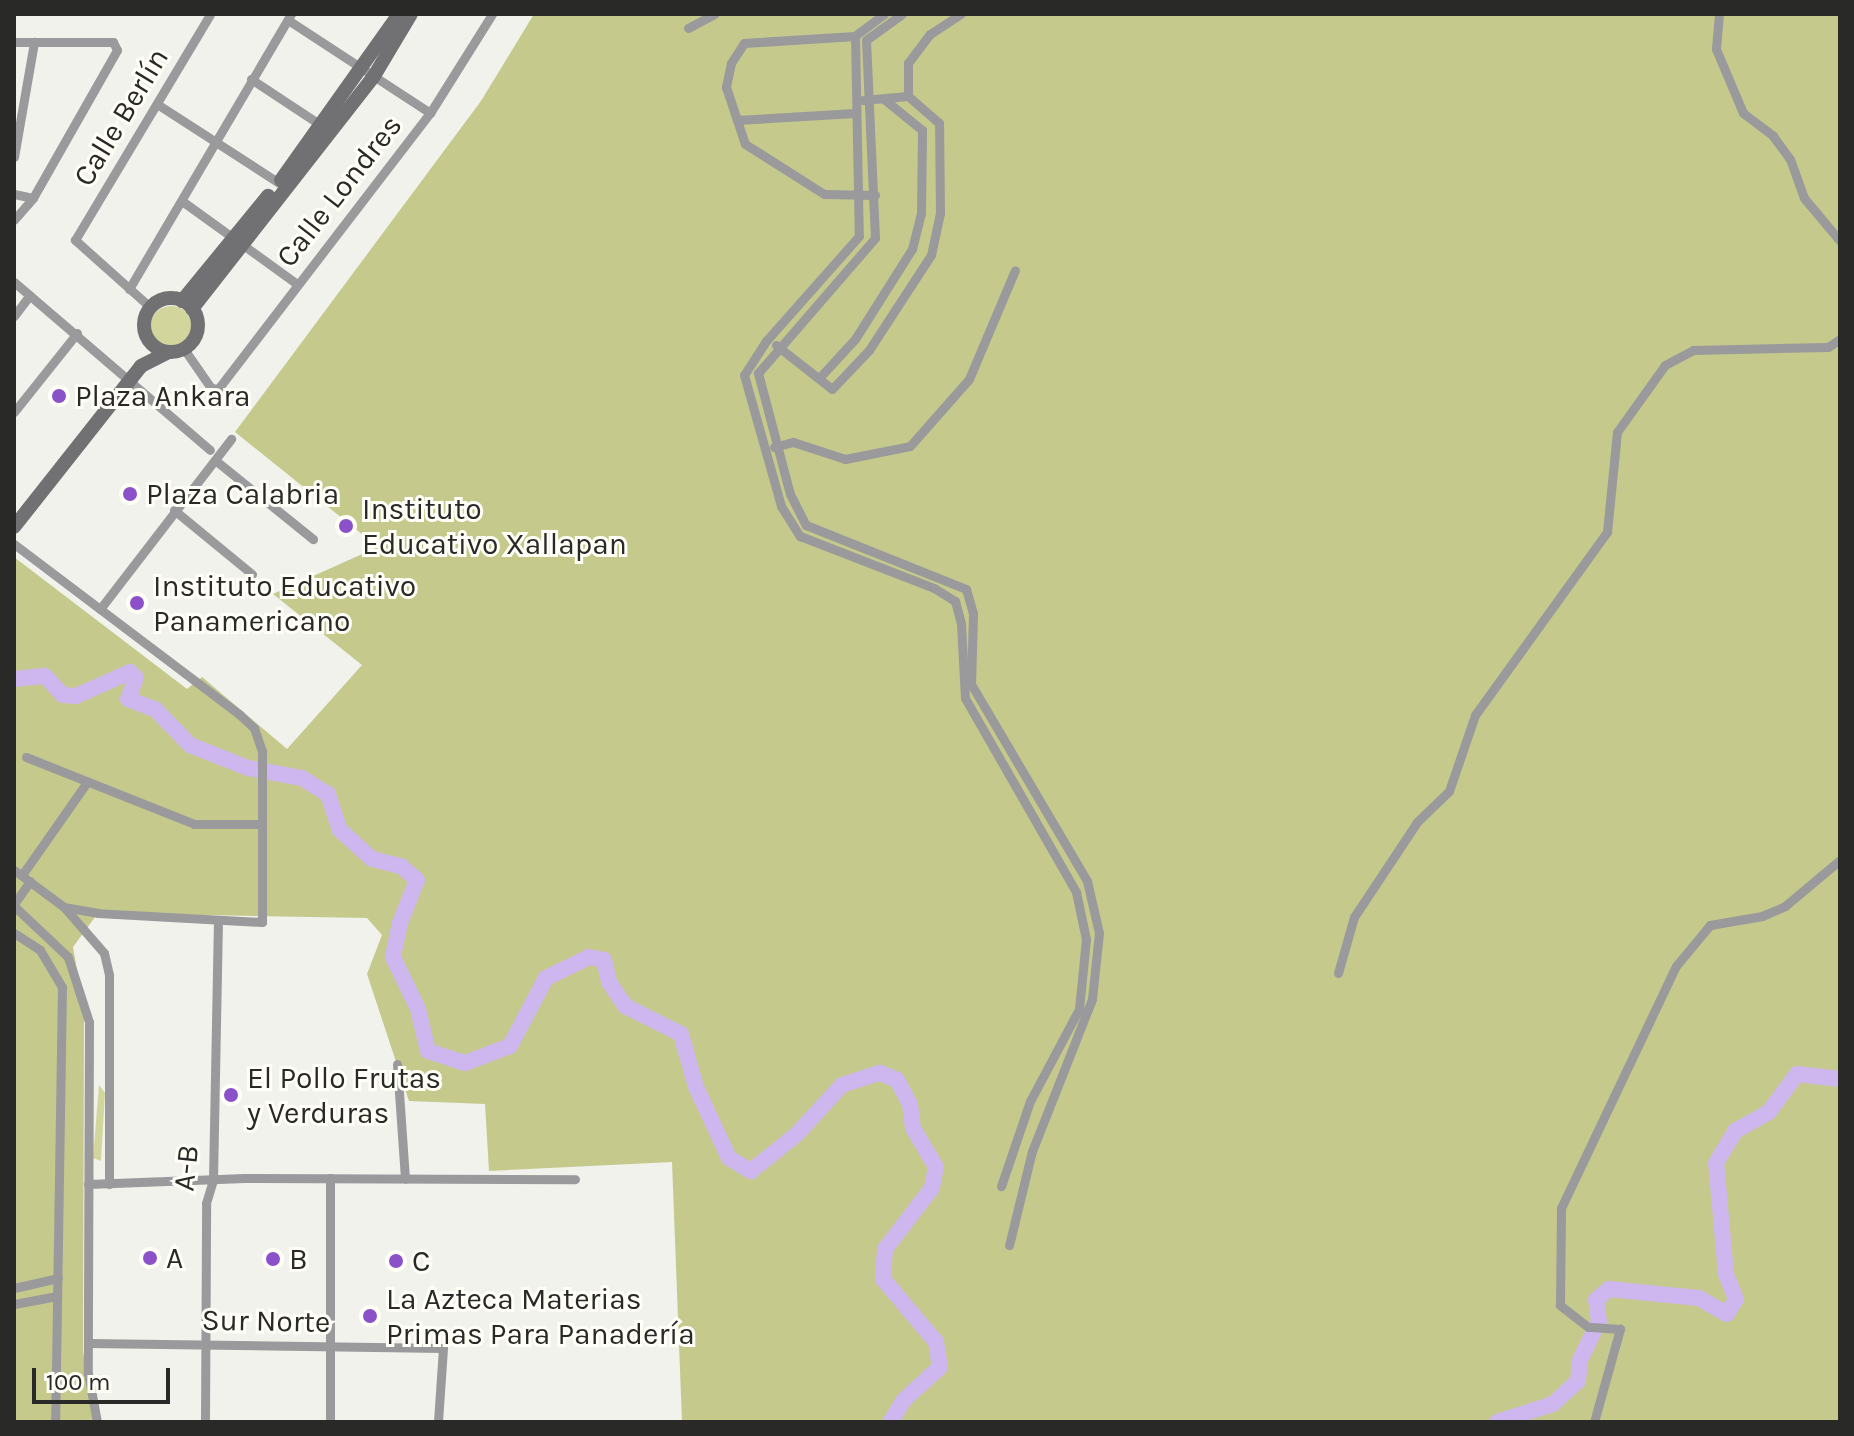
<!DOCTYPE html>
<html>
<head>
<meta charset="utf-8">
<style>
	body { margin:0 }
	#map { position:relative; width:1854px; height:1436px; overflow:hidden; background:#f1f2eb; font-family:Karla,sans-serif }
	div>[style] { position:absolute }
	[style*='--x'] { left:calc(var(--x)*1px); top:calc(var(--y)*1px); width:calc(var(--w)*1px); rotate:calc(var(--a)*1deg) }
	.green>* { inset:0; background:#d3d69c }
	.round { border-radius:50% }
	.forest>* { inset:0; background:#c6c98c }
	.river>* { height:16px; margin:-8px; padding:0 8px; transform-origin:8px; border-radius:8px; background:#cdb7ee }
	.minor>* { height:9px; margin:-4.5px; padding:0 4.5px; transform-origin:4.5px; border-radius:4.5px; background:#9a999c }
	.secondary>* { height:14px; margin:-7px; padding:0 7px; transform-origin:7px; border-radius:7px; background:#717073 }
	.secondary>.ring { margin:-7px; padding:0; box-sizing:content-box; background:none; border:14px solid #717073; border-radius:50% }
	.dots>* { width:22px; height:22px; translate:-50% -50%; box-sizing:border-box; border:4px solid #fffff8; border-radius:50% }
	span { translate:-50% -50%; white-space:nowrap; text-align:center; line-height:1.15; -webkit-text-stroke:6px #fffff8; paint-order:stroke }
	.street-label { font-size:30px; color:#292927 }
	.poi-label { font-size:30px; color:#292927 }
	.left { translate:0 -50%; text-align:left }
	.frame { position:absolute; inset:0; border:16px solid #292927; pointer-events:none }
	.scale { position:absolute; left:32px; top:1368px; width:138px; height:36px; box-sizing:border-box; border:4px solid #292927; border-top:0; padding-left:10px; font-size:24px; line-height:28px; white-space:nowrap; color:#292927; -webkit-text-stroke:6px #fffff8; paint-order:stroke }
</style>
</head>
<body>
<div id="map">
	<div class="green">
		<i class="round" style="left:150px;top:306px;width:42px;height:42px"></i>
		<i style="clip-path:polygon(99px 1085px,105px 1093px,101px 1161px,93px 1158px)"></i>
	</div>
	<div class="forest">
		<i style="clip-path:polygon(534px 14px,1840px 14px,1840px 1422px,682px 1422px,672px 1162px,489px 1171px,485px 1104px,409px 1101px,367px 974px,382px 935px,367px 918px,98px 913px,73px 947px,84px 1010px,83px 1352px,96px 1422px,14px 1422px,14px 557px,187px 689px,202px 677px,287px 749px,362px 665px,273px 594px,378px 547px,235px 432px,481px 101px)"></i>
	</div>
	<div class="river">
		<i style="--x:14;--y:679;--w:31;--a:-6"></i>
		<i style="--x:45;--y:676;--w:26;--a:47"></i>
		<i style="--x:63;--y:695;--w:13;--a:4"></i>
		<i style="--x:76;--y:696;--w:59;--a:-24"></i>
		<i style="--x:130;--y:672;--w:8;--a:45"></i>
		<i style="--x:136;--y:678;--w:22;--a:111"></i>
		<i style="--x:128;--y:699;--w:30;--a:21"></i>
		<i style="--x:156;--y:710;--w:49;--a:45.8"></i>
		<i style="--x:190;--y:745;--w:62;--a:21.6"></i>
		<i style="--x:248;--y:768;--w:55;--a:10.5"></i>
		<i style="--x:302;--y:778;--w:31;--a:32"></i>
		<i style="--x:328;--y:794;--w:38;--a:72"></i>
		<i style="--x:340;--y:830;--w:43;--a:42.2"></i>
		<i style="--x:372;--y:859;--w:30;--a:14"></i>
		<i style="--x:401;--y:866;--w:21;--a:41"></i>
		<i style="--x:417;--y:880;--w:46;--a:111.6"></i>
		<i style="--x:400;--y:923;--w:35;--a:102"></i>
		<i style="--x:393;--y:957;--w:58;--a:64.3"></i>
		<i style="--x:418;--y:1009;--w:43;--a:76.6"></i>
		<i style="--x:428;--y:1051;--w:39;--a:18"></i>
		<i style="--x:465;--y:1063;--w:48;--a:-20.7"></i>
		<i style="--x:510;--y:1046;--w:77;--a:-62.1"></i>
		<i style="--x:546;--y:978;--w:48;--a:-26"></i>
		<i style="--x:589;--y:957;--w:15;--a:11"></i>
		<i style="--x:604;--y:960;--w:23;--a:77"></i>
		<i style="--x:609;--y:982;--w:29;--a:56"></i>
		<i style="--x:625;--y:1006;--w:63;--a:26.6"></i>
		<i style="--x:681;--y:1034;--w:55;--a:74.2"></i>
		<i style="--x:696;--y:1087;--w:78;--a:65.1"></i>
		<i style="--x:729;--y:1158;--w:26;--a:31"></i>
		<i style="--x:751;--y:1171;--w:59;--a:-38.8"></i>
		<i style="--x:797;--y:1134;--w:67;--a:-47.4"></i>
		<i style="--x:842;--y:1085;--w:40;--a:-18"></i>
		<i style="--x:880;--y:1073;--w:18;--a:22"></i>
		<i style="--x:897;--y:1080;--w:27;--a:62"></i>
		<i style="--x:910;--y:1104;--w:24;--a:83"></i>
		<i style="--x:913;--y:1128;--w:45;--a:59.5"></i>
		<i style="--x:936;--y:1167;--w:21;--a:101"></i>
		<i style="--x:932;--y:1188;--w:77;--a:127.6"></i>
		<i style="--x:885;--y:1249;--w:30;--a:94"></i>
		<i style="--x:883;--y:1279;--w:82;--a:49.9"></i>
		<i style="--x:936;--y:1342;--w:25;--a:81"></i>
		<i style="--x:940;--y:1367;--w:49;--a:137.5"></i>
		<i style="--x:904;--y:1400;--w:26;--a:122"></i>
		<i style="--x:1497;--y:1422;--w:59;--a:-17.8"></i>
		<i style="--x:1553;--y:1404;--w:34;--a:-43"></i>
		<i style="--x:1578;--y:1381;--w:21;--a:-85"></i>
		<i style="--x:1580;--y:1360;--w:43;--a:-64"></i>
		<i style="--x:1599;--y:1321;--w:21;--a:-98"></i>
		<i style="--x:1596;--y:1300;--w:17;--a:-40"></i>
		<i style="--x:1609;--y:1289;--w:90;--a:5.7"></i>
		<i style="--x:1699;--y:1298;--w:32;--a:30"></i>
		<i style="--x:1727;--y:1314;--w:17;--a:-59"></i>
		<i style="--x:1736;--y:1299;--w:27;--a:-112"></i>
		<i style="--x:1726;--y:1274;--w:111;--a:-95.1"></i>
		<i style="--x:1716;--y:1163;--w:37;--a:-59"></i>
		<i style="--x:1735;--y:1131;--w:39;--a:-29"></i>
		<i style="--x:1769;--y:1112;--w:47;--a:-53.6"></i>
		<i style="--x:1797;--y:1074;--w:43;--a:6.6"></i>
	</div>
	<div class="minor">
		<i style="--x:884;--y:14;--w:36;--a:143"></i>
		<i style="--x:855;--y:36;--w:200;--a:88.9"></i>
		<i style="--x:859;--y:236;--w:140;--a:131.5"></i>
		<i style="--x:766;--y:341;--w:40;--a:122.9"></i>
		<i style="--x:744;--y:375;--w:136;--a:74.2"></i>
		<i style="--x:781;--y:506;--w:36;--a:58"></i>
		<i style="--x:800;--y:536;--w:144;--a:21.2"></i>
		<i style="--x:934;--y:588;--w:25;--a:32"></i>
		<i style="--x:955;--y:601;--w:24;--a:75"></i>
		<i style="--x:961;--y:624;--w:74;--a:86.9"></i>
		<i style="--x:965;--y:698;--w:224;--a:60.2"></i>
		<i style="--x:1076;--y:892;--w:48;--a:78"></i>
		<i style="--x:1086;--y:939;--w:70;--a:95.7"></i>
		<i style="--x:1079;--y:1009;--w:104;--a:118"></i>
		<i style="--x:1030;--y:1101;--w:90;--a:108.8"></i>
		<i style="--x:902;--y:14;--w:44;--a:144.2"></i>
		<i style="--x:866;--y:40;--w:198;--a:87.4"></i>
		<i style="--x:875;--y:238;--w:179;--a:130.9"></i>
		<i style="--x:758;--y:373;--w:125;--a:75.2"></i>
		<i style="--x:790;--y:494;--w:35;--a:63"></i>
		<i style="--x:806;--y:525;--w:172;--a:21.8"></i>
		<i style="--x:966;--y:589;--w:26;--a:74"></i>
		<i style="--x:973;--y:614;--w:70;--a:91.6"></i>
		<i style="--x:971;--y:684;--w:229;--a:59.5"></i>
		<i style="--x:1087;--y:881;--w:53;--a:77"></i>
		<i style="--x:1099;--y:933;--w:66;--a:96.1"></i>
		<i style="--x:1092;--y:999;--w:163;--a:111.5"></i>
		<i style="--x:1032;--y:1151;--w:97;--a:103.7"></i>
		<i style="--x:1719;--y:14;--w:35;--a:95"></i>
		<i style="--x:1716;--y:49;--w:69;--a:67.1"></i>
		<i style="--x:1743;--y:113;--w:38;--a:37"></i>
		<i style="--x:1773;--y:136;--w:29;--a:54"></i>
		<i style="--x:1790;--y:159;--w:41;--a:70.3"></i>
		<i style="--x:1804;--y:198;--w:56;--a:50.1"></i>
		<i style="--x:288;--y:20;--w:170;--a:33.2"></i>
		<i style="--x:688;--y:28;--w:30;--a:-28"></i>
		<i style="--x:855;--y:36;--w:111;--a:176.4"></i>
		<i style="--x:744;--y:43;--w:24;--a:123"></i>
		<i style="--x:731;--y:63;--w:25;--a:102"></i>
		<i style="--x:726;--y:87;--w:60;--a:71.6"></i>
		<i style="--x:745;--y:144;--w:93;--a:32.3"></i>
		<i style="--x:824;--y:194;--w:51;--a:1.1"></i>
		<i style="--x:14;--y:42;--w:99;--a:0"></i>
		<i style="--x:113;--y:42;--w:9;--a:63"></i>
		<i style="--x:117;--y:50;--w:170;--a:119.6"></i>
		<i style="--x:33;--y:198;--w:29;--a:131"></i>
		<i style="--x:251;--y:79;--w:89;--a:33.5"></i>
		<i style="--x:863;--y:100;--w:45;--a:-5.1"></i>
		<i style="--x:157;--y:104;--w:149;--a:32.9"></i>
		<i style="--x:737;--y:120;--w:118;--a:-3.4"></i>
		<i style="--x:14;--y:157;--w:117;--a:-80.1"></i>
		<i style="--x:14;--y:194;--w:19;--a:12"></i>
		<i style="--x:182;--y:201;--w:142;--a:35.8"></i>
		<i style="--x:14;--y:282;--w:258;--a:40.6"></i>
		<i style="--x:129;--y:289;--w:319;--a:-59.5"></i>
		<i style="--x:150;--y:307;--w:101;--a:-138.2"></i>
		<i style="--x:75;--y:240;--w:263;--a:-59.1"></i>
		<i style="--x:14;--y:316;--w:26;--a:-53"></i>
		<i style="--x:776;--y:345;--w:71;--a:38.2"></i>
		<i style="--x:832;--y:389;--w:54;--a:-46.5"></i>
		<i style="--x:869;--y:350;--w:113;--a:-56.9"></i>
		<i style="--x:931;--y:255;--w:43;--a:-77.9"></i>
		<i style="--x:940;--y:213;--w:90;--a:-90.6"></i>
		<i style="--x:939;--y:123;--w:41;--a:-138.9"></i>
		<i style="--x:908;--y:96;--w:33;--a:-90"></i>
		<i style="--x:908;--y:63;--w:36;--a:-53"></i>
		<i style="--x:930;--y:34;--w:37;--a:-33"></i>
		<i style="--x:184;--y:349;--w:47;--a:55.3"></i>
		<i style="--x:211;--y:388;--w:7;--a:8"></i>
		<i style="--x:218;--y:389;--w:348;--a:-52.5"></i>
		<i style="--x:430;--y:113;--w:117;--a:-57.9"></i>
		<i style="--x:820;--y:377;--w:52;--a:-47.4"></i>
		<i style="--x:855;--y:339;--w:107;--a:-57.7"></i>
		<i style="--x:912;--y:249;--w:36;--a:-76"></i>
		<i style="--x:921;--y:214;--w:84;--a:-89.3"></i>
		<i style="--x:922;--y:130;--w:48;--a:-141"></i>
		<i style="--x:14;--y:412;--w:101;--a:-51.4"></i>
		<i style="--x:774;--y:447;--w:20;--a:-15"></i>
		<i style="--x:793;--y:442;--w:55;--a:18.1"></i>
		<i style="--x:845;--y:459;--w:66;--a:-11.3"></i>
		<i style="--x:910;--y:446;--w:89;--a:-48.6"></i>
		<i style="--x:969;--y:379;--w:118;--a:-67.1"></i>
		<i style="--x:215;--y:460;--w:126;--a:38.9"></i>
		<i style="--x:174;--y:510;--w:101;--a:39.4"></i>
		<i style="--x:14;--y:544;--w:283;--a:37.1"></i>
		<i style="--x:240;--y:715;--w:19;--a:43"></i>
		<i style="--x:254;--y:728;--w:24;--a:71"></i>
		<i style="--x:262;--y:751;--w:171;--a:90"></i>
		<i style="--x:262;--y:922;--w:164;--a:-176.9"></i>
		<i style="--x:98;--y:913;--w:35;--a:-170"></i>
		<i style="--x:100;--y:609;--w:215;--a:-52.4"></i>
		<i style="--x:26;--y:757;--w:181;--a:21.7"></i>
		<i style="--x:194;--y:824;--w:67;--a:0"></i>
		<i style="--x:14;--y:870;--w:62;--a:36.5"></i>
		<i style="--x:64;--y:907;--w:61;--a:49"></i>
		<i style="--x:104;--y:953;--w:23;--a:77"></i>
		<i style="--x:109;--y:975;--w:209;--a:90"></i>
		<i style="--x:22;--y:875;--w:113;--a:-55"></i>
		<i style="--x:14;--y:904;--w:28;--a:-55"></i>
		<i style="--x:14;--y:906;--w:74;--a:43.4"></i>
		<i style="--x:68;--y:957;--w:68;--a:72.1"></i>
		<i style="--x:89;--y:1022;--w:351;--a:90.2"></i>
		<i style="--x:88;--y:1373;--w:50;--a:79.6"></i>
		<i style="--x:14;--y:933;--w:31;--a:33"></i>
		<i style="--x:40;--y:950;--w:43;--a:59.3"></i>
		<i style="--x:62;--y:987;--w:435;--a:90.9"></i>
		<i style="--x:1338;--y:973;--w:58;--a:-74.1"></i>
		<i style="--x:1354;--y:917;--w:114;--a:-56.4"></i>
		<i style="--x:1417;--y:822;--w:45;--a:-44.1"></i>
		<i style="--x:1449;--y:791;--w:80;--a:-71.1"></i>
		<i style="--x:1475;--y:715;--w:226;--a:-54.2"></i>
		<i style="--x:1607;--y:532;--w:100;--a:-84.3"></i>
		<i style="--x:1617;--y:432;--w:82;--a:-54.4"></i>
		<i style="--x:1665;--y:365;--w:32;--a:-28"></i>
		<i style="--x:1693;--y:350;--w:135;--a:-1.3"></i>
		<i style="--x:1828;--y:347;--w:14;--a:-34"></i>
		<i style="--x:397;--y:1064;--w:115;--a:86"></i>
		<i style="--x:88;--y:1184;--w:157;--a:-2.2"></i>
		<i style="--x:245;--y:1178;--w:330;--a:0.2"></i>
		<i style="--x:14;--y:1288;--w:45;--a:-12.8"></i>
		<i style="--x:14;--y:1304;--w:44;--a:-10.5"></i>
		<i style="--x:88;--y:1343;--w:355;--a:0.8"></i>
		<i style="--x:443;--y:1348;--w:74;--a:93.9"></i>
		<i style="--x:205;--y:1422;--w:219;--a:-89.7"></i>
		<i style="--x:206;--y:1203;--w:24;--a:-73"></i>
		<i style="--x:213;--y:1180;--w:260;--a:-88.9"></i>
		<i style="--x:330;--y:1422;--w:244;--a:-90"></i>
		<i style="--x:1594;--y:1422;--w:97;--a:-74.4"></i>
		<i style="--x:1620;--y:1329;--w:32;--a:-176"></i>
		<i style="--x:1588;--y:1327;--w:36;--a:-142"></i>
		<i style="--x:1560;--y:1305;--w:97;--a:-89.4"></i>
		<i style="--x:1561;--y:1208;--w:268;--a:-64.6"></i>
		<i style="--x:1676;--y:966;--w:53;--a:-50.3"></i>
		<i style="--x:1710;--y:925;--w:53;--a:-9.8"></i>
		<i style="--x:1762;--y:916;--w:25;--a:-23"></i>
		<i style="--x:1785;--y:906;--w:72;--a:-39.9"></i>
	</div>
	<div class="secondary">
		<i style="--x:281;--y:180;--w:204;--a:-54.6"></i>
		<i class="ring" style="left:144px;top:298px;width:40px;height:40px"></i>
		<i style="--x:182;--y:301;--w:136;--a:-50.7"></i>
		<i style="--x:192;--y:309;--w:296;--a:-52"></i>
		<i style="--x:374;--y:76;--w:72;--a:-59.2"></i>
		<i style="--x:14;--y:527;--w:205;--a:-51.7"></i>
		<i style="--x:141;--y:366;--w:31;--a:-27"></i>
	</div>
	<div class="dots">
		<i style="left:59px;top:396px;background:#8b51c8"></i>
		<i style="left:130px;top:494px;background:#8b51c8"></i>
		<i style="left:346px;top:526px;background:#8b51c8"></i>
		<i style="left:137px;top:603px;background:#8b51c8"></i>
		<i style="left:231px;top:1095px;background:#8b51c8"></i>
		<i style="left:150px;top:1258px;background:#8b51c8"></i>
		<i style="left:273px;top:1259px;background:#8b51c8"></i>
		<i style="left:396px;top:1261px;background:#8b51c8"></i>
		<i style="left:370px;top:1316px;background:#8b51c8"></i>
	</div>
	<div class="street-label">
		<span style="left:121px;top:117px;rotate:-59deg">Calle Berlín</span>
		<span style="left:339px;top:191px;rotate:-52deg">Calle Londres</span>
		<span style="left:186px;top:1168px;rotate:-84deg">A-B</span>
		<span style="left:266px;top:1321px;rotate:1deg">Sur Norte</span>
	</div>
	<div class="poi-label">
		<span class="left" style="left:75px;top:396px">Plaza Ankara</span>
		<span class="left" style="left:146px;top:494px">Plaza Calabria</span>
		<span class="left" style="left:362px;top:526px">Instituto<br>Educativo Xallapan</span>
		<span class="left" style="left:153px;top:603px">Instituto Educativo<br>Panamericano</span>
		<span class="left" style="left:247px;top:1095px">El Pollo Frutas<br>y Verduras</span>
		<span class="left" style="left:166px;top:1258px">A</span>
		<span class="left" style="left:289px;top:1259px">B</span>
		<span class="left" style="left:412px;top:1261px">C</span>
		<span class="left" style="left:386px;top:1316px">La Azteca Materias<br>Primas Para Panadería</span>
	</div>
	<div class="frame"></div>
	<div class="scale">100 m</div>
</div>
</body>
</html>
